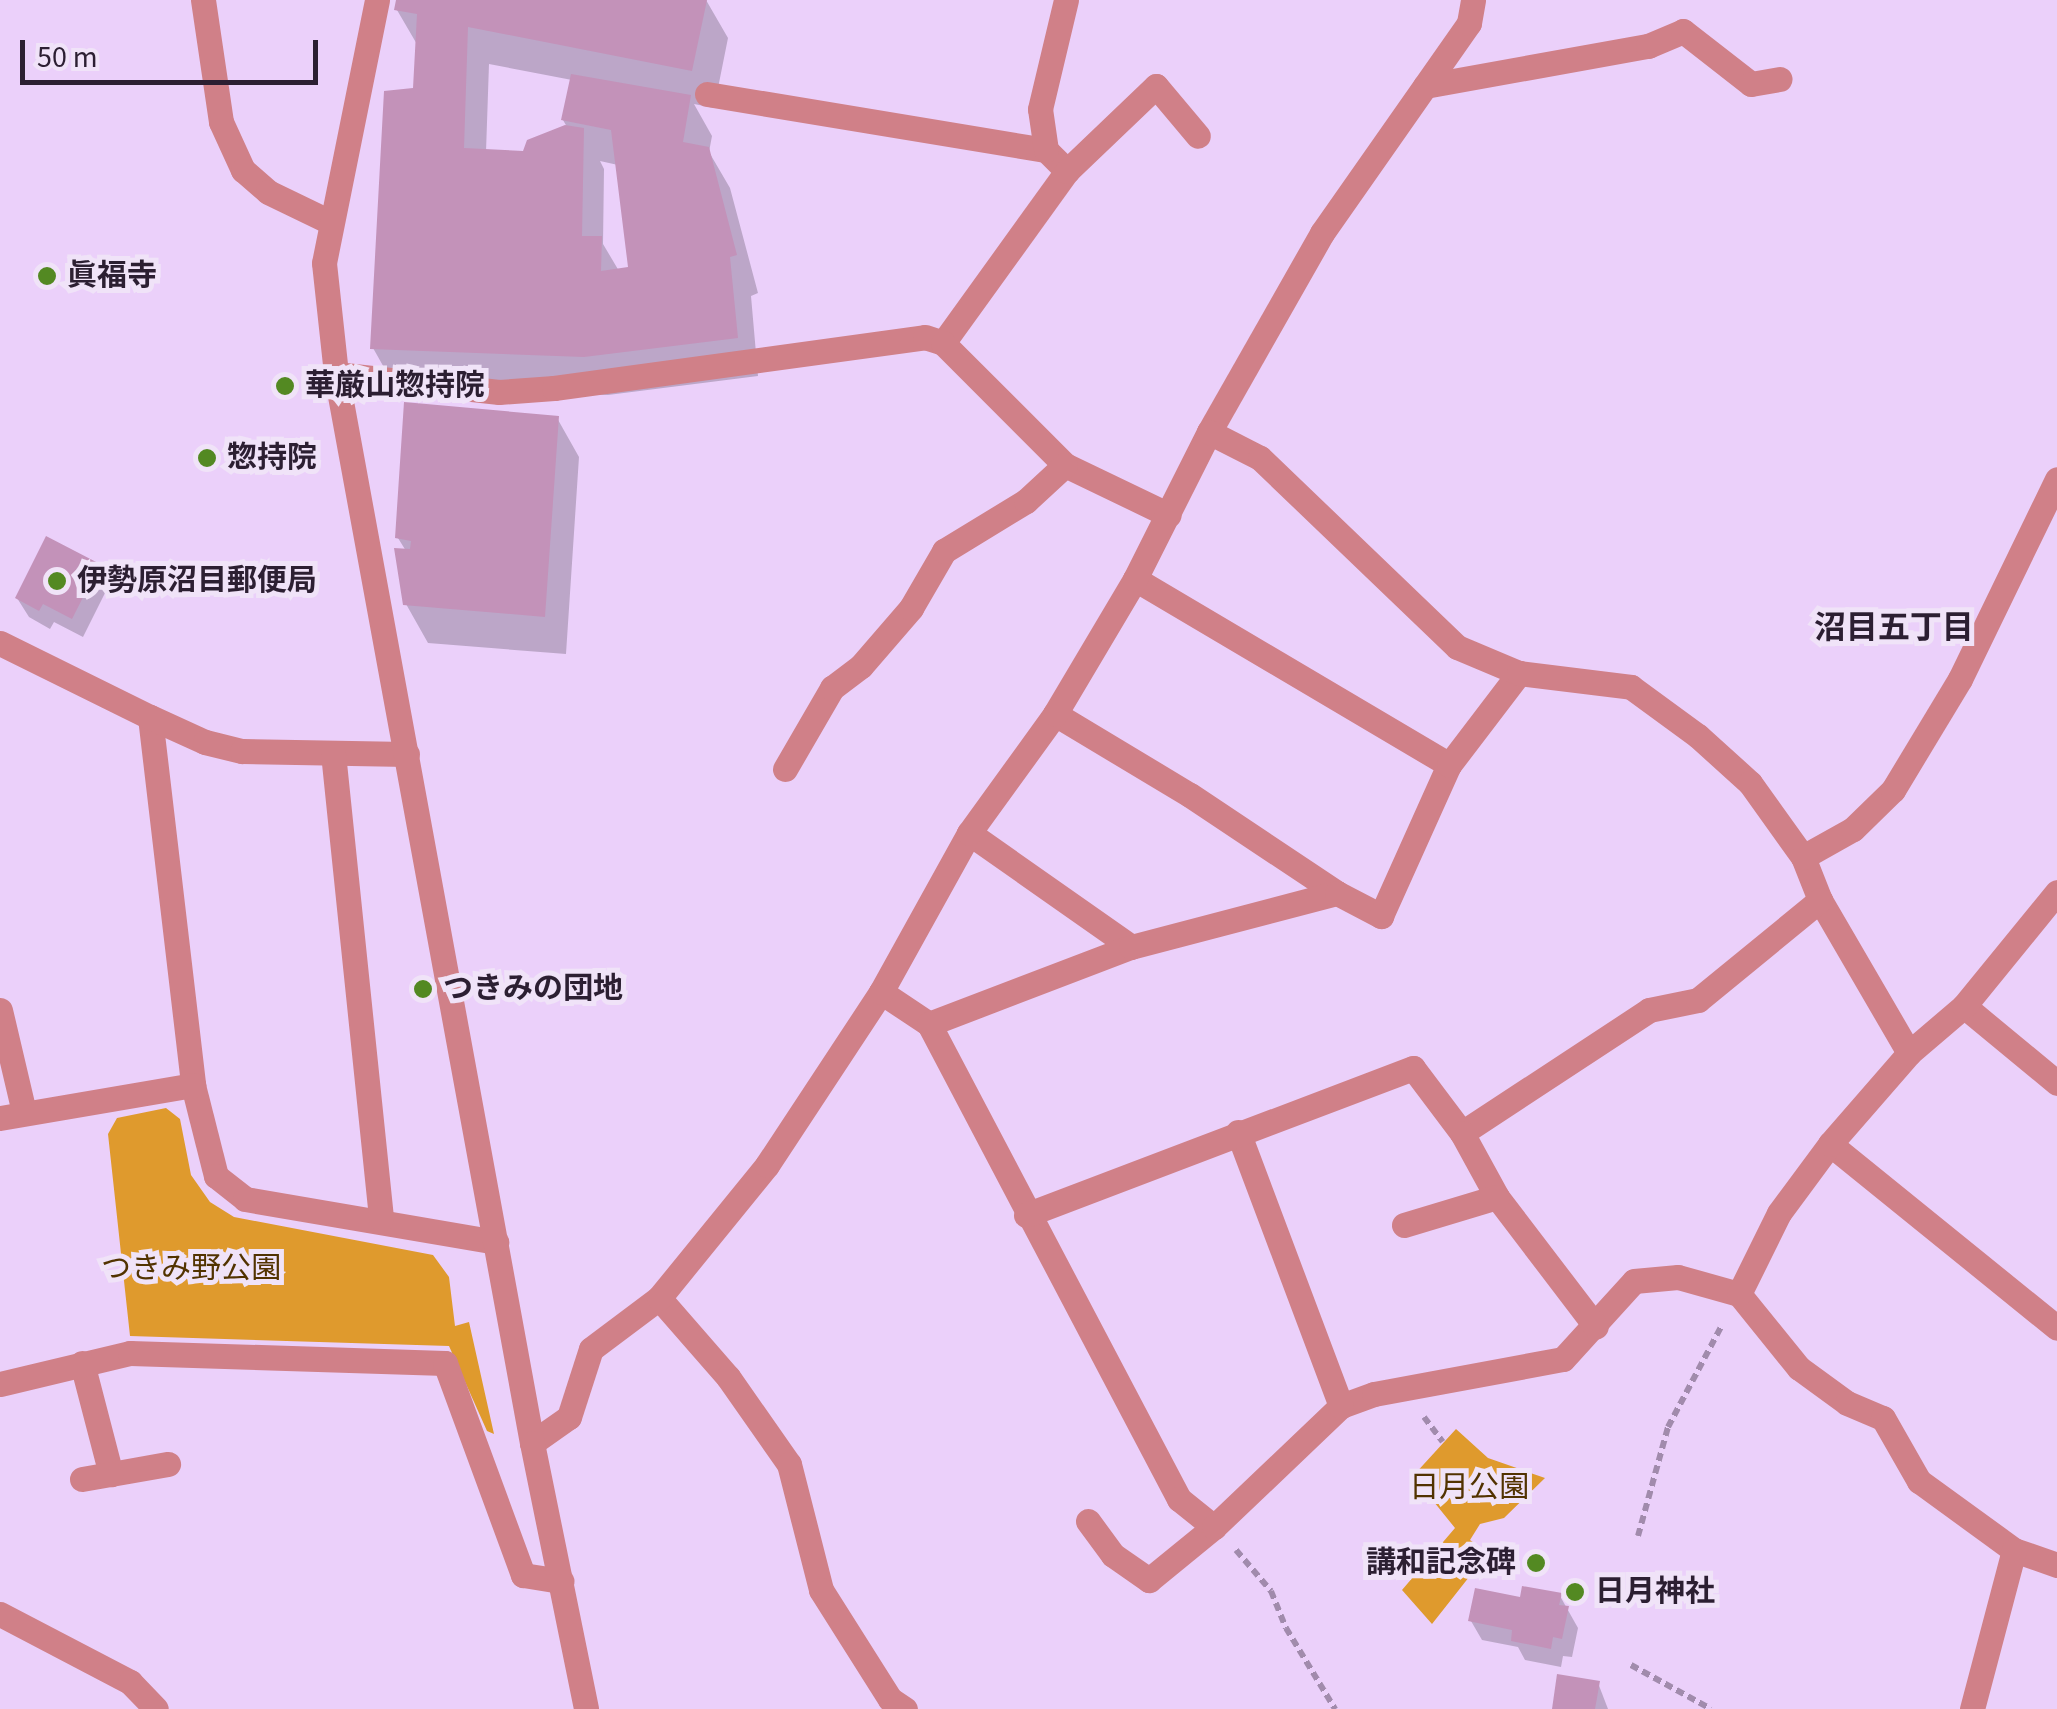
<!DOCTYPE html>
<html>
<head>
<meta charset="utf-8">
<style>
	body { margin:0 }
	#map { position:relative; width:2057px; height:1709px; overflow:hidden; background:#ebd0fa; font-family:"Source Sans 3","Noto Sans JP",sans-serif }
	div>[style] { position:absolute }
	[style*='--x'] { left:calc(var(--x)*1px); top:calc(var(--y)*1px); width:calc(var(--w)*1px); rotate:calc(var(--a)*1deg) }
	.green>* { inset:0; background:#df9a2d }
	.shadow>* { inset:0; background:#0003 }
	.building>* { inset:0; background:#c392b9 }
	.path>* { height:6px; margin-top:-3px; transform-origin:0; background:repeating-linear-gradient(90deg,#a18bac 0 8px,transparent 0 13px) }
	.service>* { height:25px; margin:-12.5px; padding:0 12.5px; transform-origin:12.5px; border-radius:12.5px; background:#d08088 }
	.minor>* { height:25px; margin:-12.5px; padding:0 12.5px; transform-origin:12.5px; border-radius:12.5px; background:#d08088 }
	.tertiary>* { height:25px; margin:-12.5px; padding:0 12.5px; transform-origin:12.5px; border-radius:12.5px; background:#d08088 }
	.dots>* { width:28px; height:28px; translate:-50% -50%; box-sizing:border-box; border:5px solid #f0e3f8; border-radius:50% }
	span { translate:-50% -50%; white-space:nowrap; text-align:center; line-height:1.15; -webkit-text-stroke:10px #f0e3f8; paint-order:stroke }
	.poi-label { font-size:30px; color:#2c1f32; font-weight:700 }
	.left { translate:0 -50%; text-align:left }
	.right { translate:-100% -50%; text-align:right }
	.park-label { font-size:30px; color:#523300 }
	.neighbourhood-label { font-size:32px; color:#2c1f32; font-weight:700 }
	.scale { position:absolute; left:20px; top:40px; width:298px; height:45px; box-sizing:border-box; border:5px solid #2c1f32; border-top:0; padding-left:12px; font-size:30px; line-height:35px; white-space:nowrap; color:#2c1f32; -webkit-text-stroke:8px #f0e3f8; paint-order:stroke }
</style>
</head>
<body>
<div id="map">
	<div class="green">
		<i style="clip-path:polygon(166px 1108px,180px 1119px,191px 1175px,210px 1202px,234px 1217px,433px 1255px,449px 1277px,455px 1326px,469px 1322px,494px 1434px,487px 1431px,449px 1346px,130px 1336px,108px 1134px,117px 1118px)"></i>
		<i style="clip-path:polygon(1456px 1429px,1488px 1458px,1545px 1478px,1504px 1518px,1480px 1524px,1470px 1540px,1488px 1553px,1432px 1624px,1402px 1590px,1455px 1528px,1413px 1476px)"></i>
	</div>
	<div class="shadow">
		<i style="clip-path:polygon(evenodd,398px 0,706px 0,728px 38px,714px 108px,694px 104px,712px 136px,709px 152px,730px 188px,758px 293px,751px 296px,758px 376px,608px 395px,395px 387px,373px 348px,415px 90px,418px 46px,397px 10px,398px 0,489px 64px,572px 80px,563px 120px,567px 127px,524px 153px,486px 152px,489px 64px,398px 0,600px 161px,618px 165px,631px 269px,619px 271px,603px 244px,604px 169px,600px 161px)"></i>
		<i style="clip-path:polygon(557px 418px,579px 457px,566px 654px,428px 643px,406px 604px,406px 551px,398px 538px)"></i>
		<i style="clip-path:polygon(98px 566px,109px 585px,83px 637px,54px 622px,50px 629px,29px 617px,17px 598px)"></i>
		<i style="clip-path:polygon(1560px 1596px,1578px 1628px,1572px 1657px,1563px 1656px,1561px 1667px,1525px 1660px,1518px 1647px,1482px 1640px,1471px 1621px,1522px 1600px)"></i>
		<i style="clip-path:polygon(1598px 1683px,1608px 1709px,1554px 1709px)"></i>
	</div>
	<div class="building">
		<i style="clip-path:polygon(396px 0,707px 0,692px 71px,468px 27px,464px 148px,523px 151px,527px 140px,565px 125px,584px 128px,582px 236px,602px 236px,601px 271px,628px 267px,611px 130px,561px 120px,571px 74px,691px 95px,683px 142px,709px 147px,737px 255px,730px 257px,738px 338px,584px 357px,370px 349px,384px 91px,413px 88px,417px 14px,394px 10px)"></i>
		<i style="clip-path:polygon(404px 402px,559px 416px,545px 617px,403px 605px,394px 548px,410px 549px,411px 541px,395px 538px)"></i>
		<i style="clip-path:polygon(46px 536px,100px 564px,72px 619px,43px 604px,39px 611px,15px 598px)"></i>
		<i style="clip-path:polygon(1522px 1586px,1562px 1593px,1559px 1605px,1569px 1606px,1562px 1639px,1553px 1637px,1551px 1649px,1511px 1641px,1512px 1630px,1468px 1621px,1475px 1588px,1520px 1597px)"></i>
		<i style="clip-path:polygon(1557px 1674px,1600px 1681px,1595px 1709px,1552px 1709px)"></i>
	</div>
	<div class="path">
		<i style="--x:1424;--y:1417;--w:31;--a:53"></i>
		<i style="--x:1638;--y:1536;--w:113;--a:-74.6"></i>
		<i style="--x:1668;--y:1427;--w:115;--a:-62.1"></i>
		<i style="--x:1236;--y:1550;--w:54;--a:49.5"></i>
		<i style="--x:1271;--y:1591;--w:40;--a:68"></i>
		<i style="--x:1286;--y:1628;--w:95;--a:58.8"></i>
		<i style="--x:1631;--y:1665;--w:91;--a:28.8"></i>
	</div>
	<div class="service">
		<i style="--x:659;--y:1298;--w:105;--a:48.9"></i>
		<i style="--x:728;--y:1377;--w:106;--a:55"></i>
		<i style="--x:789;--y:1464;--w:130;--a:75.7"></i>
		<i style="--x:821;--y:1590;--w:129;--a:57.7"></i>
		<i style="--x:82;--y:1363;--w:115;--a:75.4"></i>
		<i style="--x:111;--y:1474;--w:58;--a:-10"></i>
		<i style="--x:82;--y:1479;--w:29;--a:-10"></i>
		<i style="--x:1088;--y:1521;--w:42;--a:53.7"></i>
		<i style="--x:1113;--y:1555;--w:44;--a:34.8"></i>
		<i style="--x:1149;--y:1580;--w:84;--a:-39.2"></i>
	</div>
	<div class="minor">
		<i style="--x:203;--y:0;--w:123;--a:81.6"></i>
		<i style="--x:221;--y:122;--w:53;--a:65.4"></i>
		<i style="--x:243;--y:170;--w:33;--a:41"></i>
		<i style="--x:268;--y:192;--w:69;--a:25.8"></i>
		<i style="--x:1425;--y:86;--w:227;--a:-10.2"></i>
		<i style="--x:1648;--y:46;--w:38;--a:-23"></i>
		<i style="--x:1683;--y:31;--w:86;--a:37.9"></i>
		<i style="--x:1751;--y:84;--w:29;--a:-10"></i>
		<i style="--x:707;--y:94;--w:344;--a:9.4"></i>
		<i style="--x:1046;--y:150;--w:30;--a:45"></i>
		<i style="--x:1046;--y:150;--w:41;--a:-98.3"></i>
		<i style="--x:1040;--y:109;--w:112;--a:-76.6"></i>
		<i style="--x:943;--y:343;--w:212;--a:-54.2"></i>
		<i style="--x:1067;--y:171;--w:123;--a:-43.7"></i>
		<i style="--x:1156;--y:86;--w:65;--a:50"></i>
		<i style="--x:336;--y:374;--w:164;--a:6.3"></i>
		<i style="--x:499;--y:392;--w:55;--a:-4.2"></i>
		<i style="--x:554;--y:388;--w:374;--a:-7.8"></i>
		<i style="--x:925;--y:337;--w:19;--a:18"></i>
		<i style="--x:943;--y:343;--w:173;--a:45"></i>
		<i style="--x:1065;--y:465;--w:115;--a:25.7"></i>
		<i style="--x:1209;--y:432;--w:229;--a:-60.4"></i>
		<i style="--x:1322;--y:233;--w:256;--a:-55"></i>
		<i style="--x:1469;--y:23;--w:23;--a:-80"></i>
		<i style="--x:1135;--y:579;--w:365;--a:30.6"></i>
		<i style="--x:0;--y:643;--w:167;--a:26.3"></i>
		<i style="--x:150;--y:717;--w:371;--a:83.3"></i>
		<i style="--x:193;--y:1085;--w:94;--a:75.8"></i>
		<i style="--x:216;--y:1176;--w:37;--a:38"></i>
		<i style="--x:245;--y:1199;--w:255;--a:9.7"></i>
		<i style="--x:1055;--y:714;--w:157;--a:31"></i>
		<i style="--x:1190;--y:795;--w:177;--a:33.7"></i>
		<i style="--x:150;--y:717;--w:60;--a:24.4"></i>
		<i style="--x:205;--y:742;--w:38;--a:14"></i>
		<i style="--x:242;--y:751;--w:165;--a:1"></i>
		<i style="--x:333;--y:753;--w:468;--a:84.1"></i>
		<i style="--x:785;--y:769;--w:94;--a:-59.9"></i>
		<i style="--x:832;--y:688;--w:36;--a:-37"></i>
		<i style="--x:861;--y:666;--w:77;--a:-49.2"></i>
		<i style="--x:911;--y:608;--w:66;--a:-59.9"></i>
		<i style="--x:944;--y:551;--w:96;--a:-31.4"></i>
		<i style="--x:1026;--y:501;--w:53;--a:-42.7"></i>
		<i style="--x:969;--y:833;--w:198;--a:35.1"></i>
		<i style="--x:1803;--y:857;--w:46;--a:68.4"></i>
		<i style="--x:1820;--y:900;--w:177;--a:59.8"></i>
		<i style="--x:881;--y:992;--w:58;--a:33.7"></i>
		<i style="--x:929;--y:1024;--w:537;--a:62.24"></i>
		<i style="--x:1179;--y:1499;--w:45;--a:38.7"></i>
		<i style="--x:1214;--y:1527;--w:175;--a:-43.6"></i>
		<i style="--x:1341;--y:1406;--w:35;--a:-20"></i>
		<i style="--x:1374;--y:1394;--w:192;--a:-10.5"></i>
		<i style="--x:1563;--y:1359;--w:105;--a:-47.7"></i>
		<i style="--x:1634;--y:1281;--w:44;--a:-5.2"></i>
		<i style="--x:1678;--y:1277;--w:63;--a:15.6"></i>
		<i style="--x:1739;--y:1294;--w:95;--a:51"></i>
		<i style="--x:1799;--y:1368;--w:59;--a:36.1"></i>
		<i style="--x:1847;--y:1403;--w:39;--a:23"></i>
		<i style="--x:1883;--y:1418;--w:73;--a:60.3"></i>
		<i style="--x:1919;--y:1481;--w:117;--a:36"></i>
		<i style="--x:2014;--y:1550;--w:46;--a:19.2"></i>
		<i style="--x:1964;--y:1006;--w:121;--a:39.6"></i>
		<i style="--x:0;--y:1010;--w:105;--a:76.8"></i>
		<i style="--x:929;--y:1024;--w:216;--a:-20.9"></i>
		<i style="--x:1131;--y:947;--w:213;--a:-14.7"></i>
		<i style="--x:1337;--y:893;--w:50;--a:27.6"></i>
		<i style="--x:1381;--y:916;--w:166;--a:-65.8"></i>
		<i style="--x:1449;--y:765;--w:116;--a:-52.7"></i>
		<i style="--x:0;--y:1118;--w:196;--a:-9.7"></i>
		<i style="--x:1238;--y:1132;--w:293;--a:69.4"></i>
		<i style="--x:1462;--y:1133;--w:224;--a:-33.3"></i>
		<i style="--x:1649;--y:1010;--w:50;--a:-11.5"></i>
		<i style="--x:1698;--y:1000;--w:158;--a:-39.3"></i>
		<i style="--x:1830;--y:1144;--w:292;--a:39"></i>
		<i style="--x:1026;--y:1215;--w:414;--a:-20.8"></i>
		<i style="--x:1413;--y:1068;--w:81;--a:53"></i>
		<i style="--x:1462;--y:1133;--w:73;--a:61.3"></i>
		<i style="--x:1497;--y:1197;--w:163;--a:52.7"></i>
		<i style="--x:1404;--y:1225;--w:97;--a:-16.8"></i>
		<i style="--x:1739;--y:1294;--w:90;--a:-63.7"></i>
		<i style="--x:1779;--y:1213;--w:86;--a:-53.5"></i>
		<i style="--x:1830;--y:1144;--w:121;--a:-49"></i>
		<i style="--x:1909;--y:1053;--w:72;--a:-40.5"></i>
		<i style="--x:1964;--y:1006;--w:147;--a:-50.8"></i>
		<i style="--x:0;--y:1384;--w:134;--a:-13.4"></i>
		<i style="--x:130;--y:1353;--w:315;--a:1.8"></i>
		<i style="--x:445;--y:1363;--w:226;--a:69.8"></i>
		<i style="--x:523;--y:1575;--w:39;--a:9"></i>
		<i style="--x:532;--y:1443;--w:45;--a:-35.1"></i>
		<i style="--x:569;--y:1417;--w:71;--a:-72.1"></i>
		<i style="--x:591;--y:1349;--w:85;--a:-36.9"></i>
		<i style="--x:659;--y:1298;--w:171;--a:-50.9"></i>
		<i style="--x:767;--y:1165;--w:207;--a:-56.6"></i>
		<i style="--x:881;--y:992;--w:182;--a:-61"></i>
		<i style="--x:969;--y:833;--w:147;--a:-54.1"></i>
		<i style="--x:1055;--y:714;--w:157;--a:-59.3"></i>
		<i style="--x:1135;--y:579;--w:165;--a:-63.3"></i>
		<i style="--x:1209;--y:432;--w:57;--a:27"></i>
		<i style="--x:1260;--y:458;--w:273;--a:43.8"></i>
		<i style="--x:1457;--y:647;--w:67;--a:22.8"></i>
		<i style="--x:1519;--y:673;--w:113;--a:7.1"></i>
		<i style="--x:1631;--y:687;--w:83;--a:36.2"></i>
		<i style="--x:1698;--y:736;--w:70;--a:42.1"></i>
		<i style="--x:1750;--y:783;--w:91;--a:54.4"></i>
		<i style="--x:1803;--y:857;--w:57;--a:-29.2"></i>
		<i style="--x:1853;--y:829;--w:56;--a:-44.3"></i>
		<i style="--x:1893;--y:790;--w:130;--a:-58.9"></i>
		<i style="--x:1960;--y:679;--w:222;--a:-64.1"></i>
		<i style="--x:0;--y:1614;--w:147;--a:27.6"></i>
		<i style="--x:130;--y:1682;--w:37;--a:46"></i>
		<i style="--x:890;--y:1699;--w:18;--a:34"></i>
		<i style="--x:1972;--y:1709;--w:164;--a:-75.2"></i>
	</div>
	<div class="tertiary">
		<i style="--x:377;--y:0;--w:268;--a:101.4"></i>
		<i style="--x:324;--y:263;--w:112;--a:83.8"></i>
		<i style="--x:336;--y:374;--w:1087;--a:79.61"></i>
		<i style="--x:532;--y:1443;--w:271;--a:78.5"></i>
	</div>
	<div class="dots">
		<i style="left:47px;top:276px;background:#538922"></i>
		<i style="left:285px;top:386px;background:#538922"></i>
		<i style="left:207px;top:458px;background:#538922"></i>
		<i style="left:57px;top:581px;background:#538922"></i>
		<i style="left:423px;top:989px;background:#538922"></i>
		<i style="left:1536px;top:1563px;background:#538922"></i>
		<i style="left:1575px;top:1592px;background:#538922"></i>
	</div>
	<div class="poi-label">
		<span class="left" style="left:67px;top:276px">眞福寺</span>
		<span class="left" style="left:305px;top:386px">華厳山惣持院</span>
		<span class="left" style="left:227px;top:458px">惣持院</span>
		<span class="left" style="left:77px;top:581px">伊勢原沼目郵便局</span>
		<span class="left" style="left:443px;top:989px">つきみの団地</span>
		<span class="right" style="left:1516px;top:1563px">講和記念碑</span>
		<span class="left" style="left:1595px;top:1592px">日月神社</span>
	</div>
	<div class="park-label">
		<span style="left:191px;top:1269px">つきみ野公園</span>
		<span style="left:1469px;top:1488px">日月公園</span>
	</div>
	<div class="neighbourhood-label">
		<span style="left:1894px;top:628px">沼目五丁目</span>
	</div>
	<div class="scale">50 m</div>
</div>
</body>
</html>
